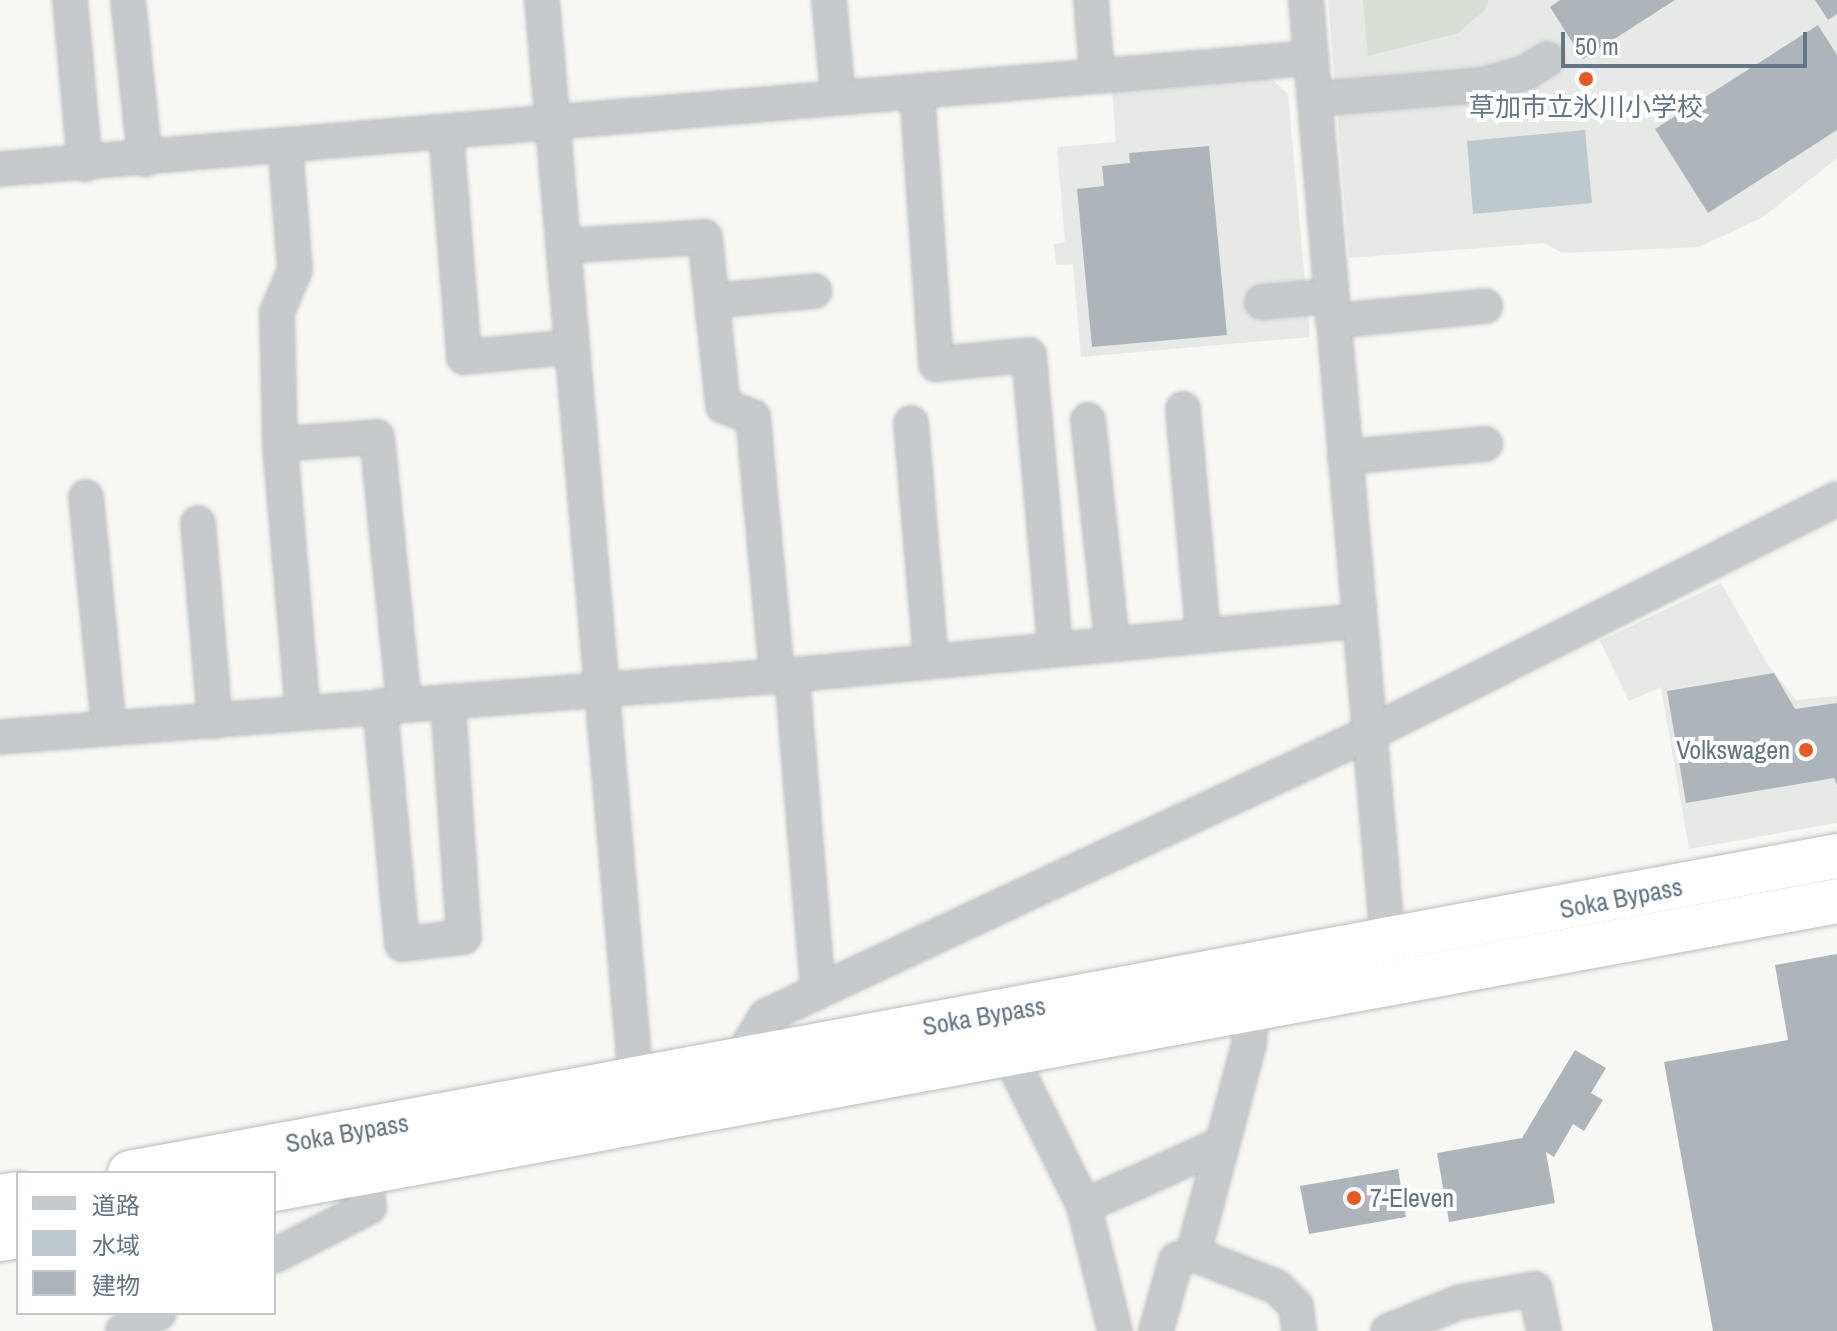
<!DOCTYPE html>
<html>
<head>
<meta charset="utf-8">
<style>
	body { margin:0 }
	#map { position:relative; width:1837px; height:1331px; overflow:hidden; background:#f7f7f3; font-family:"Archivo Narrow","Noto Sans JP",sans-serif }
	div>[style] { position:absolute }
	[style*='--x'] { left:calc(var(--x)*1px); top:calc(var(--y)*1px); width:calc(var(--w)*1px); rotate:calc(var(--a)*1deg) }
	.built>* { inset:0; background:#e7e9e7 }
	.green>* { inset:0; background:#d8dfd4 }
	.water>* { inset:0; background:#bec9cd }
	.building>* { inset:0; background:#adb5bb }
	.roads { filter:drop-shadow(0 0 2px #b8bcbf) drop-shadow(0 0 2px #b8bcbf) }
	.minor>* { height:32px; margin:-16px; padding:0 16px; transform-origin:16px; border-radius:16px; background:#c6cacd }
	.highway>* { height:44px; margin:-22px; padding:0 22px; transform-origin:22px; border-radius:22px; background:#fff }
	.dots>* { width:22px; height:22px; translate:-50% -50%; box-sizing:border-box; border:4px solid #fff; border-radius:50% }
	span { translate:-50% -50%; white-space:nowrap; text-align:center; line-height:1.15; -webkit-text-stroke:8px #fff; paint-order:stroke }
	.poi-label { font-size:26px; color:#647686 }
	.right { translate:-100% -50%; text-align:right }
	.left { translate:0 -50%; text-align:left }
	.street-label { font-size:26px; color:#647686 }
	.legend { position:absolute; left:16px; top:1171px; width:260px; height:144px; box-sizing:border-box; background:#fff; border:2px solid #c1c8cf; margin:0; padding:10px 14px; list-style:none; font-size:24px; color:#647686 }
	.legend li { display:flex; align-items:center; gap:16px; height:40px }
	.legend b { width:40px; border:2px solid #c1c8cf }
	.scale { position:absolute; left:1561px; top:32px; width:246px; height:36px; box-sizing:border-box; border:4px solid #647686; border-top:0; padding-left:10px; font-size:24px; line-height:28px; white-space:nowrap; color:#647686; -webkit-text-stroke:6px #fff; paint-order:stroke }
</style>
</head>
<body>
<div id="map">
	<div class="built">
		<i style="clip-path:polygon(1328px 0,1837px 0,1837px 158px,1763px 217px,1699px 247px,1562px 253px,1544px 243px,1349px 258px)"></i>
		<i style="clip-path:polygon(1268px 75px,1288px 94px,1310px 337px,1081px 357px,1073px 264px,1056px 265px,1054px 244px,1065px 242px,1057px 147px,1116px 142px,1112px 89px)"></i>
		<i style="clip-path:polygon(1721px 583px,1768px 665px,1796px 700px,1837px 696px,1837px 823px,1689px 849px,1661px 687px,1629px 701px,1600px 641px)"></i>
	</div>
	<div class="green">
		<i style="clip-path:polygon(1363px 0,1489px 0,1484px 11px,1458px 33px,1368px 56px)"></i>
	</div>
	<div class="water">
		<i style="clip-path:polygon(1585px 130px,1592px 203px,1473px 214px,1467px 141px)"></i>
	</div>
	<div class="building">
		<i style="clip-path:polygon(1560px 0,1675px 0,1583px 59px,1550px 7px)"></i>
		<i style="clip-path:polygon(1815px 0,1837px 0,1837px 14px,1828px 20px)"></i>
		<i style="clip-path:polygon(1818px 25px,1837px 55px,1837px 130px,1708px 213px,1655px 129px)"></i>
		<i style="clip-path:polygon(1209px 146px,1227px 335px,1092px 347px,1077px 189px,1104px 186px,1102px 166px,1130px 163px,1129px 153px)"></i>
		<i style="clip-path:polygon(1774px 673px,1795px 709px,1837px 703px,1837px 785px,1834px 778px,1686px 803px,1667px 691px)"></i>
		<i style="clip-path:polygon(1837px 954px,1837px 1331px,1713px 1331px,1664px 1062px,1788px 1040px,1775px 965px)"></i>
		<i style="clip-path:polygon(1575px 1050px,1606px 1068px,1591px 1093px,1603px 1100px,1584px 1131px,1573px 1124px,1554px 1157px,1546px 1152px,1555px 1203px,1449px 1222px,1437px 1153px,1522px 1138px)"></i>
		<i style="clip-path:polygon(1398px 1169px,1406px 1217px,1309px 1234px,1300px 1186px)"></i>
	</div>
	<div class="roads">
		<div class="minor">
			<i style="--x:70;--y:0;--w:165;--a:84.8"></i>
			<i style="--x:128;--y:0;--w:160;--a:83.9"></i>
			<i style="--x:542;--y:0;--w:1084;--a:85.03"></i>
			<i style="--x:829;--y:0;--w:97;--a:84.7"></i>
			<i style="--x:1091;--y:0;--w:75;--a:85.4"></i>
			<i style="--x:1306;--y:0;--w:947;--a:85.03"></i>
			<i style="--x:917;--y:92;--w:273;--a:86"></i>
			<i style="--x:936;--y:364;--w:93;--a:-5.5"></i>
			<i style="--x:1029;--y:355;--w:293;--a:84.9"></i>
			<i style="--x:1315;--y:99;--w:169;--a:-4.8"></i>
			<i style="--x:1483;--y:85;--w:44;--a:-15.9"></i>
			<i style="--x:1525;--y:73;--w:26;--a:-32"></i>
			<i style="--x:446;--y:132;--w:226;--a:85.4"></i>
			<i style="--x:464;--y:357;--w:107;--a:-5.3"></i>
			<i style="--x:0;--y:169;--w:1316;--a:-4.84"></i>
			<i style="--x:563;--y:246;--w:142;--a:-3.6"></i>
			<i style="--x:705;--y:237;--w:170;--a:83.9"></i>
			<i style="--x:723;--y:406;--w:32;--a:20"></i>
			<i style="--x:753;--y:417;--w:260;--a:84.7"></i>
			<i style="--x:712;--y:301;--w:103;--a:-5.5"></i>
			<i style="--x:1262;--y:302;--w:69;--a:-5"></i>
			<i style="--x:1333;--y:321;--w:153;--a:-5.6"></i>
			<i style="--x:1183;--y:409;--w:227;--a:84.9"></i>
			<i style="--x:1088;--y:420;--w:222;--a:83.8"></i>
			<i style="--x:911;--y:423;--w:238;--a:85.2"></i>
			<i style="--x:280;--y:444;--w:132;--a:-91.3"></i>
			<i style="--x:277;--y:312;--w:46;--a:-66.8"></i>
			<i style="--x:295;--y:270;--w:126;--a:-94.5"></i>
			<i style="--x:1345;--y:457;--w:141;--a:-5.3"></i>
			<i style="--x:86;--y:497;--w:232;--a:84.3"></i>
			<i style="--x:198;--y:523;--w:199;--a:85.1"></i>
			<i style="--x:792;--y:675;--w:317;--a:85.3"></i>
			<i style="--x:380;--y:706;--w:239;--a:84.7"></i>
			<i style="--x:402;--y:944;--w:62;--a:-6.4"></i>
			<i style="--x:464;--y:937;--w:236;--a:-93.9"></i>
			<i style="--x:303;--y:713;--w:270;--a:-94.9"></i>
			<i style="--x:280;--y:444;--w:97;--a:-4.1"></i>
			<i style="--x:377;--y:437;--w:267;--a:84.2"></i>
			<i style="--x:0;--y:737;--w:794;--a:-4.48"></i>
			<i style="--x:792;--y:675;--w:569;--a:-5.45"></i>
			<i style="--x:1251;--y:1010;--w:34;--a:93"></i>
			<i style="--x:1249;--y:1044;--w:217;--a:104.9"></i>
			<i style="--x:1193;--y:1254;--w:90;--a:21.4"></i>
			<i style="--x:1277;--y:1287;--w:27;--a:45"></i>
			<i style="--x:1296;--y:1306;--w:25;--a:83"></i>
			<i style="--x:1009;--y:1054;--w:169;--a:63.7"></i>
			<i style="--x:1084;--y:1206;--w:129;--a:76.1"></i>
			<i style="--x:739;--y:1061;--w:52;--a:-59"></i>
			<i style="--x:766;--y:1016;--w:667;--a:-25.11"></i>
			<i style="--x:1370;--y:733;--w:522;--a:-26.61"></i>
			<i style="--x:1084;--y:1206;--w:151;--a:-24.2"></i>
			<i style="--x:274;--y:1256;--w:107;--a:-27.3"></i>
			<i style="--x:369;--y:1207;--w:34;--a:-97"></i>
			<i style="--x:123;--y:1331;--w:40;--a:-26.6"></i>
			<i style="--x:1156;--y:1331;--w:74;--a:-74.3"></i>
			<i style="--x:1176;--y:1260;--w:18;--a:-19"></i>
			<i style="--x:1388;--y:1331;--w:78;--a:-21.9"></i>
			<i style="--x:1460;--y:1302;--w:76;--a:-9.8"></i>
			<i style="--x:1535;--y:1289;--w:43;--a:77.9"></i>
		</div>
		<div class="highway">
			<i style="--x:130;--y:1173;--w:1736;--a:-10.52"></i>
			<i style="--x:274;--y:1189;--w:1589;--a:-10.44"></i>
			<i style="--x:0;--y:1197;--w:18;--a:-9"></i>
			<i style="--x:0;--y:1239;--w:18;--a:-9"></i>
		</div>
	</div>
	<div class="dots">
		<i style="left:1586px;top:79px;background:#eb5720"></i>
		<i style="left:1806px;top:750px;background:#eb5720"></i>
		<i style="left:1354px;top:1198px;background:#eb5720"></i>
	</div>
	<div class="poi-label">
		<span style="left:1586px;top:107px">草加市立氷川小学校</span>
		<span class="right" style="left:1790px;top:750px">Volkswagen</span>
		<span class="left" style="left:1370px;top:1198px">7-Eleven</span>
	</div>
	<div class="street-label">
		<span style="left:1621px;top:898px;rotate:-11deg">Soka Bypass</span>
		<span style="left:984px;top:1016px;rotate:-10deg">Soka Bypass</span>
		<span style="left:347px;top:1133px;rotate:-10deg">Soka Bypass</span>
	</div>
	<ul class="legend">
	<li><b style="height:10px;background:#c6cacd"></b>道路</li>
	<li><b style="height:22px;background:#bec9cd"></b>水域</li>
	<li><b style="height:22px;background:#adb5bb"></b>建物</li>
	</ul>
	<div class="scale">50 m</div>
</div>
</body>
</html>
